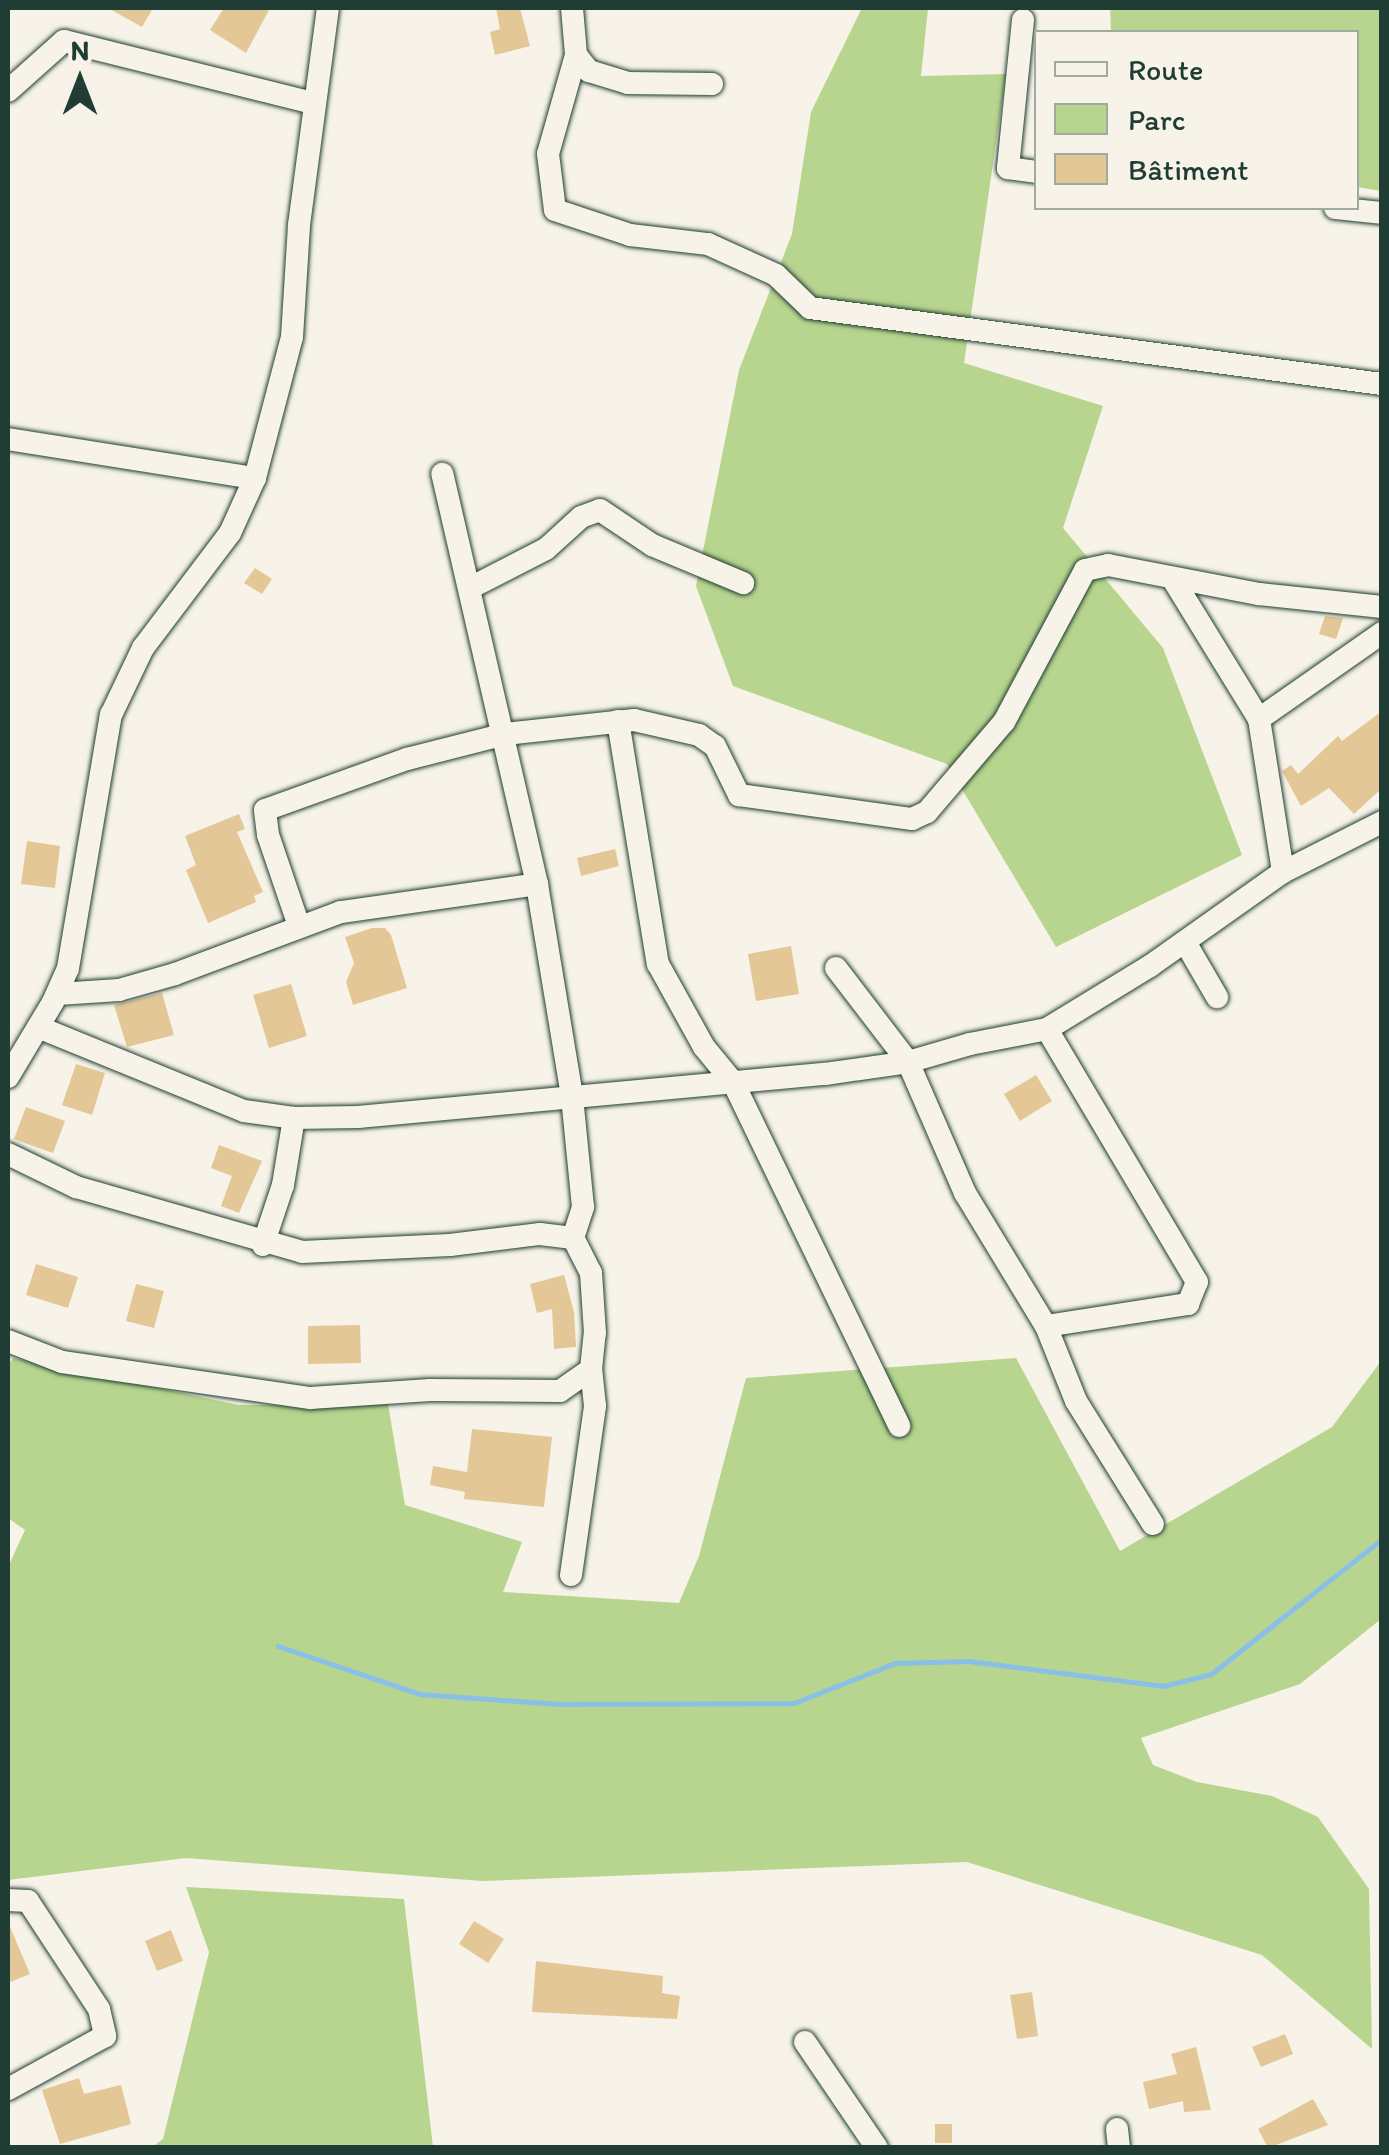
<!DOCTYPE html>
<html>
<head>
<meta charset="utf-8">
<style>
	body { margin:0 }
	#map { position:relative; width:1389px; height:2155px; overflow:hidden; background:#f7f3e8; font-family:Itim,sans-serif }
	div>[style] { position:absolute }
	[style*='--x'] { left:calc(var(--x)*1px); top:calc(var(--y)*1px); width:calc(var(--w)*1px); rotate:calc(var(--a)*1deg) }
	.green>* { inset:0; background:#b7d58e }
	.stream>* { height:5px; margin:-2.5px; padding:0 2.5px; transform-origin:2.5px; border-radius:2.5px; background:#8abfe7 }
	.building>* { inset:0; background:#e3c797 }
	.roads { filter:drop-shadow(0 0 2px #1f3d34) drop-shadow(0 0 2px #1f3d34) }
	.minor>* { height:22px; margin:-11px; padding:0 11px; transform-origin:11px; border-radius:11px; background:#f7f3e8 }
	span { translate:-50% -50%; white-space:nowrap; text-align:center; line-height:1.15; -webkit-text-stroke:10px #f7f3e8; paint-order:stroke }
	.frame { position:absolute; inset:0; border:10px solid #1f3d34; pointer-events:none }
	.legend { position:absolute; left:1034px; top:30px; width:325px; height:180px; box-sizing:border-box; background:#f7f3e8; border:2px solid #a1aaa0; margin:0; padding:12px 18px; list-style:none; font-size:30px; color:#1f3d34 }
	.legend li { display:flex; align-items:center; gap:20px; height:50px }
	.legend b { width:50px; border:2px solid #a1aaa0 }
	.north { position:absolute; left:30px; top:30px; width:100px; height:100px; -webkit-text-stroke:8px #f7f3e8; paint-order:stroke; rotate:0deg; font-size:28px; font-weight:700; line-height:40px; text-align:center; color:#1f3d34 }
	.north::after { content:''; display:block; margin:auto; width:35px; height:45px; background:#1f3d34; clip-path:polygon(50% 0,100% 100%,50% 72%,0 100%) }
</style>
</head>
<body>
<div id="map">
	<div class="green">
		<i style="clip-path:polygon(862px 8px,928px 8px,921px 76px,1006px 74px,964px 363px,1103px 406px,1063px 528px,1163px 648px,1242px 855px,1056px 947px,947px 764px,733px 686px,696px 586px,739px 370px,792px 234px,811px 112px)"></i>
		<i style="clip-path:polygon(1110px 8px,1381px 8px,1381px 191px,1357px 187px,1356px 32px,1111px 32px)"></i>
		<i style="clip-path:polygon(13px 1358px,239px 1405px,388px 1404px,405px 1505px,522px 1542px,503px 1592px,679px 1603px,699px 1556px,746px 1378px,1016px 1358px,1120px 1551px,1332px 1427px,1381px 1361px,1381px 1619px,1300px 1684px,1141px 1738px,1153px 1765px,1197px 1782px,1272px 1796px,1318px 1817px,1369px 1889px,1372px 2049px,1262px 1955px,967px 1862px,482px 1881px,186px 1858px,8px 1880px,8px 1567px,25px 1530px,8px 1518px,8px 1365px)"></i>
		<i style="clip-path:polygon(186px 1887px,404px 1899px,433px 2147px,152px 2147px,163px 2139px,209px 1952px)"></i>
	</div>
	<div class="stream">
		<i style="--x:278;--y:1646;--w:150;--a:18.7"></i>
		<i style="--x:420;--y:1694;--w:141;--a:4.1"></i>
		<i style="--x:561;--y:1704;--w:233;--a:-0.2"></i>
		<i style="--x:794;--y:1703;--w:109;--a:-21.6"></i>
		<i style="--x:895;--y:1663;--w:73;--a:-1.6"></i>
		<i style="--x:968;--y:1661;--w:197;--a:7.3"></i>
		<i style="--x:1163;--y:1686;--w:49;--a:-14"></i>
		<i style="--x:1211;--y:1674;--w:218;--a:-38.3"></i>
	</div>
	<div class="building">
		<i style="clip-path:polygon(108px 8px,153px 8px,142px 27px)"></i>
		<i style="clip-path:polygon(224px 8px,270px 8px,246px 53px,210px 30px)"></i>
		<i style="clip-path:polygon(496px 8px,520px 8px,530px 46px,495px 55px,490px 32px,500px 29px)"></i>
		<i style="clip-path:polygon(255px 568px,272px 579px,262px 594px,244px 583px)"></i>
		<i style="clip-path:polygon(1325px 616px,1343px 618px,1336px 639px,1319px 634px)"></i>
		<i style="clip-path:polygon(1382px 711px,1382px 788px,1354px 814px,1329px 788px,1301px 806px,1282px 771px,1291px 765px,1298px 774px,1338px 736px,1342px 741px)"></i>
		<i style="clip-path:polygon(239px 814px,245px 829px,237px 832px,263px 892px,254px 896px,256px 902px,208px 923px,186px 870px,196px 865px,185px 836px)"></i>
		<i style="clip-path:polygon(27px 841px,60px 846px,55px 888px,21px 884px)"></i>
		<i style="clip-path:polygon(615px 849px,619px 866px,581px 876px,577px 858px)"></i>
		<i style="clip-path:polygon(372px 928px,385px 928px,391px 935px,407px 988px,353px 1005px,346px 982px,354px 963px,345px 937px)"></i>
		<i style="clip-path:polygon(791px 946px,799px 994px,756px 1001px,748px 954px)"></i>
		<i style="clip-path:polygon(291px 984px,307px 1036px,269px 1048px,253px 995px)"></i>
		<i style="clip-path:polygon(162px 993px,174px 1035px,127px 1047px,114px 1005px)"></i>
		<i style="clip-path:polygon(76px 1064px,105px 1073px,92px 1115px,62px 1105px)"></i>
		<i style="clip-path:polygon(1036px 1075px,1052px 1101px,1020px 1121px,1004px 1094px)"></i>
		<i style="clip-path:polygon(26px 1107px,65px 1121px,53px 1153px,14px 1139px)"></i>
		<i style="clip-path:polygon(219px 1145px,262px 1161px,239px 1213px,221px 1206px,232px 1176px,211px 1168px)"></i>
		<i style="clip-path:polygon(36px 1264px,78px 1277px,68px 1308px,26px 1295px)"></i>
		<i style="clip-path:polygon(564px 1275px,574px 1312px,576px 1347px,554px 1349px,552px 1309px,537px 1313px,530px 1284px)"></i>
		<i style="clip-path:polygon(136px 1284px,164px 1291px,154px 1328px,126px 1321px)"></i>
		<i style="clip-path:polygon(360px 1325px,361px 1363px,308px 1364px,308px 1326px)"></i>
		<i style="clip-path:polygon(472px 1429px,552px 1437px,544px 1507px,464px 1499px,465px 1492px,430px 1485px,433px 1466px,467px 1472px)"></i>
		<i style="clip-path:polygon(474px 1921px,504px 1939px,488px 1963px,459px 1944px)"></i>
		<i style="clip-path:polygon(8px 1922px,30px 1974px,8px 1983px)"></i>
		<i style="clip-path:polygon(171px 1930px,183px 1961px,157px 1971px,145px 1941px)"></i>
		<i style="clip-path:polygon(536px 1961px,663px 1976px,662px 1993px,680px 1996px,677px 2019px,532px 2012px)"></i>
		<i style="clip-path:polygon(1032px 1992px,1038px 2036px,1017px 2039px,1010px 1995px)"></i>
		<i style="clip-path:polygon(1285px 2034px,1293px 2054px,1261px 2067px,1252px 2047px)"></i>
		<i style="clip-path:polygon(1196px 2047px,1211px 2110px,1184px 2112px,1183px 2101px,1149px 2109px,1143px 2082px,1177px 2074px,1171px 2054px)"></i>
		<i style="clip-path:polygon(79px 2078px,84px 2094px,121px 2085px,131px 2124px,60px 2144px,42px 2090px)"></i>
		<i style="clip-path:polygon(1313px 2099px,1328px 2125px,1268px 2148px,1258px 2129px)"></i>
		<i style="clip-path:polygon(935px 2124px,952px 2124px,952px 2143px,935px 2143px)"></i>
	</div>
	<div class="roads">
		<div class="minor">
			<i style="--x:572;--y:8;--w:47;--a:85.1"></i>
			<i style="--x:576;--y:55;--w:21;--a:51"></i>
			<i style="--x:589;--y:71;--w:41;--a:17.1"></i>
			<i style="--x:628;--y:83;--w:84;--a:0.7"></i>
			<i style="--x:1023;--y:20;--w:149;--a:95.8"></i>
			<i style="--x:1008;--y:168;--w:28;--a:8"></i>
			<i style="--x:576;--y:55;--w:103;--a:105.8"></i>
			<i style="--x:548;--y:154;--w:56;--a:82.9"></i>
			<i style="--x:555;--y:210;--w:79;--a:18.4"></i>
			<i style="--x:630;--y:235;--w:79;--a:6.6"></i>
			<i style="--x:708;--y:244;--w:75;--a:24.5"></i>
			<i style="--x:776;--y:275;--w:47;--a:44.1"></i>
			<i style="--x:810;--y:308;--w:577;--a:7.57"></i>
			<i style="--x:8;--y:91;--w:75;--a:-41.8"></i>
			<i style="--x:64;--y:41;--w:257;--a:14"></i>
			<i style="--x:1335;--y:208;--w:47;--a:6.1"></i>
			<i style="--x:8;--y:439;--w:250;--a:9"></i>
			<i style="--x:1174;--y:581;--w:162;--a:58.4"></i>
			<i style="--x:470;--y:588;--w:85;--a:-27.2"></i>
			<i style="--x:546;--y:549;--w:47;--a:-42.4"></i>
			<i style="--x:581;--y:517;--w:20;--a:-20"></i>
			<i style="--x:600;--y:510;--w:63;--a:33.9"></i>
			<i style="--x:652;--y:545;--w:99;--a:22.7"></i>
			<i style="--x:618;--y:721;--w:246;--a:80.7"></i>
			<i style="--x:658;--y:964;--w:95;--a:61"></i>
			<i style="--x:704;--y:1047;--w:45;--a:50.4"></i>
			<i style="--x:733;--y:1082;--w:382;--a:64.2"></i>
			<i style="--x:1283;--y:872;--w:155;--a:-98.9"></i>
			<i style="--x:1259;--y:719;--w:150;--a:-35"></i>
			<i style="--x:299;--y:926;--w:96;--a:-108.8"></i>
			<i style="--x:268;--y:835;--w:25;--a:-97"></i>
			<i style="--x:265;--y:810;--w:151;--a:-19.8"></i>
			<i style="--x:407;--y:759;--w:101;--a:-14.3"></i>
			<i style="--x:505;--y:734;--w:130;--a:-6.2"></i>
			<i style="--x:634;--y:720;--w:67;--a:13"></i>
			<i style="--x:699;--y:735;--w:19;--a:35"></i>
			<i style="--x:715;--y:746;--w:55;--a:63.9"></i>
			<i style="--x:739;--y:795;--w:175;--a:7.9"></i>
			<i style="--x:912;--y:819;--w:17;--a:-25"></i>
			<i style="--x:927;--y:812;--w:118;--a:-49.5"></i>
			<i style="--x:1004;--y:722;--w:172;--a:-61.9"></i>
			<i style="--x:1085;--y:570;--w:24;--a:-12"></i>
			<i style="--x:1108;--y:565;--w:154;--a:10.9"></i>
			<i style="--x:1259;--y:594;--w:124;--a:6"></i>
			<i style="--x:1185;--y:942;--w:64;--a:59.8"></i>
			<i style="--x:836;--y:968;--w:118;--a:52.5"></i>
			<i style="--x:908;--y:1062;--w:143;--a:66.5"></i>
			<i style="--x:965;--y:1193;--w:156;--a:58.7"></i>
			<i style="--x:1046;--y:1326;--w:144;--a:-8.8"></i>
			<i style="--x:1188;--y:1304;--w:24;--a:-68"></i>
			<i style="--x:1197;--y:1282;--w:294;--a:-120.7"></i>
			<i style="--x:58;--y:994;--w:61;--a:-3.8"></i>
			<i style="--x:119;--y:990;--w:58;--a:-15.9"></i>
			<i style="--x:175;--y:974;--w:177;--a:-20.5"></i>
			<i style="--x:341;--y:912;--w:198;--a:-8.1"></i>
			<i style="--x:38;--y:1027;--w:222;--a:22.2"></i>
			<i style="--x:244;--y:1111;--w:50;--a:8"></i>
			<i style="--x:294;--y:1118;--w:64;--a:-0.9"></i>
			<i style="--x:358;--y:1117;--w:469;--a:-5.3"></i>
			<i style="--x:825;--y:1074;--w:84;--a:-8.2"></i>
			<i style="--x:908;--y:1062;--w:65;--a:-16.2"></i>
			<i style="--x:970;--y:1044;--w:78;--a:-11"></i>
			<i style="--x:1047;--y:1029;--w:121;--a:-31.5"></i>
			<i style="--x:1150;--y:966;--w:163;--a:-35.3"></i>
			<i style="--x:1283;--y:872;--w:111;--a:-26.8"></i>
			<i style="--x:8;--y:1077;--w:87;--a:-59"></i>
			<i style="--x:53;--y:1002;--w:37;--a:-66"></i>
			<i style="--x:68;--y:968;--w:257;--a:-80.4"></i>
			<i style="--x:111;--y:715;--w:74;--a:-64.5"></i>
			<i style="--x:143;--y:648;--w:144;--a:-52.9"></i>
			<i style="--x:230;--y:533;--w:60;--a:-65.6"></i>
			<i style="--x:255;--y:478;--w:146;--a:-75.3"></i>
			<i style="--x:292;--y:337;--w:112;--a:-86.4"></i>
			<i style="--x:299;--y:225;--w:219;--a:-82.4"></i>
			<i style="--x:8;--y:1154;--w:76;--a:25.9"></i>
			<i style="--x:76;--y:1187;--w:235;--a:16"></i>
			<i style="--x:302;--y:1252;--w:148;--a:-2.7"></i>
			<i style="--x:450;--y:1245;--w:91;--a:-7"></i>
			<i style="--x:540;--y:1234;--w:33;--a:7"></i>
			<i style="--x:573;--y:1238;--w:33;--a:-72"></i>
			<i style="--x:583;--y:1207;--w:112;--a:-95.7"></i>
			<i style="--x:572;--y:1096;--w:215;--a:-99.4"></i>
			<i style="--x:537;--y:884;--w:421;--a:-103"></i>
			<i style="--x:263;--y:1245;--w:63;--a:-71.6"></i>
			<i style="--x:283;--y:1185;--w:68;--a:-80.7"></i>
			<i style="--x:1046;--y:1326;--w:81;--a:68.2"></i>
			<i style="--x:1076;--y:1401;--w:145;--a:58"></i>
			<i style="--x:8;--y:1341;--w:58;--a:21.3"></i>
			<i style="--x:62;--y:1362;--w:251;--a:8.3"></i>
			<i style="--x:310;--y:1398;--w:120;--a:-3.8"></i>
			<i style="--x:430;--y:1390;--w:130;--a:0.4"></i>
			<i style="--x:560;--y:1391;--w:38;--a:-35"></i>
			<i style="--x:591;--y:1369;--w:36;--a:-84"></i>
			<i style="--x:595;--y:1333;--w:60;--a:-93.8"></i>
			<i style="--x:591;--y:1273;--w:39;--a:-117"></i>
			<i style="--x:571;--y:1575;--w:171;--a:-81.9"></i>
			<i style="--x:595;--y:1406;--w:37;--a:-96"></i>
			<i style="--x:8;--y:1900;--w:20;--a:3"></i>
			<i style="--x:28;--y:1901;--w:129;--a:56.7"></i>
			<i style="--x:99;--y:2009;--w:28;--a:77"></i>
			<i style="--x:105;--y:2036;--w:111;--a:151.3"></i>
			<i style="--x:805;--y:2042;--w:128;--a:55.8"></i>
			<i style="--x:1117;--y:2129;--w:19;--a:84"></i>
		</div>
	</div>
	<div class="frame"></div>
	<ul class="legend">
	<li><b style="height:12px;background:#f7f3e8"></b>Route</li>
	<li><b style="height:28px;background:#b7d58e"></b>Parc</li>
	<li><b style="height:28px;background:#e3c797"></b>Bâtiment</li>
	</ul>
	<div class="north">N</div>
</div>
</body>
</html>
